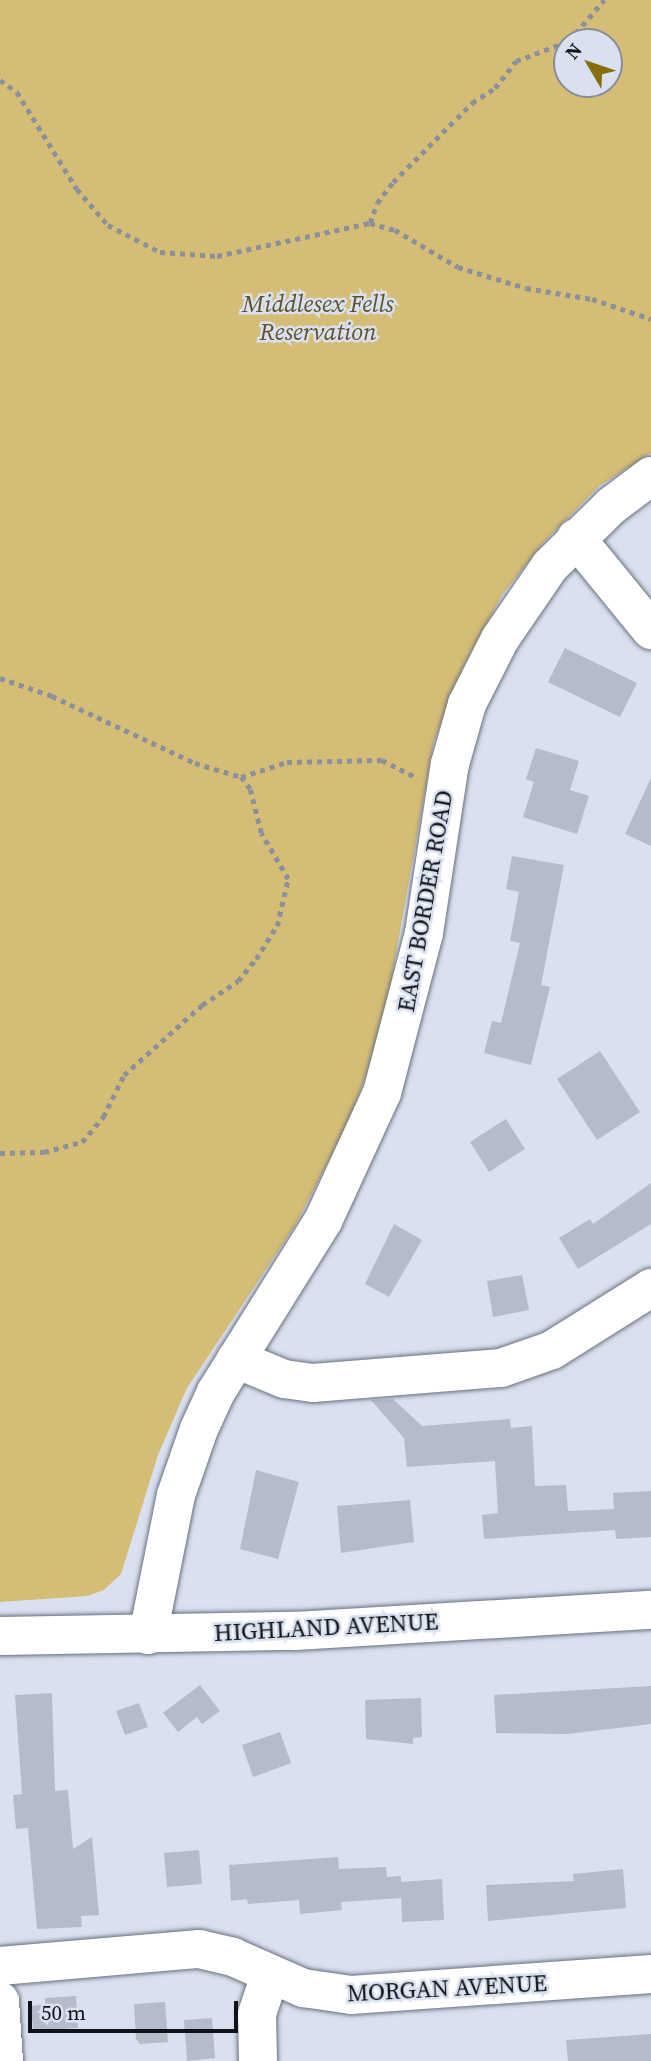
<!DOCTYPE html>
<html>
<head>
<meta charset="utf-8">
<style>
	body { margin:0 }
	#map { position:relative; width:651px; height:2061px; overflow:hidden; background:#d9e1f0; font-family:"Source Serif 4",serif }
	div>[style] { position:absolute }
	[style*='--x'] { left:calc(var(--x)*1px); top:calc(var(--y)*1px); width:calc(var(--w)*1px); rotate:calc(var(--a)*1deg) }
	.green>* { inset:0; background:#d5bd76 }
	.building>* { inset:0; background:#b4bbc9 }
	.path>* { height:4.5px; margin-top:-2.25px; transform-origin:0; background:repeating-linear-gradient(90deg,#8b919c 0 5px,transparent 0 10px) }
	.roads { filter:drop-shadow(0 0 2px #69707d) drop-shadow(0 0 2px #69707d) }
	.minor>* { height:38px; margin:-19px; padding:0 19px; transform-origin:19px; border-radius:19px; background:#fff }
	.major>* { height:38px; margin:-19px; padding:0 19px; transform-origin:19px; border-radius:19px; background:#fff }
	span { translate:-50% -50%; white-space:nowrap; text-align:center; line-height:1.15; -webkit-text-stroke:5px #d9e1f0; paint-order:stroke }
	.park-label { font-size:24px; color:#5f5229; font-style:italic }
	.street-label { font-size:24px; color:#0f1217 }
	.north { position:absolute; left:553px; top:28px; width:70px; height:70px; box-sizing:border-box; background:#d9e1f0; border:2px solid #888e99; border-radius:50%; rotate:309deg; font-size:19px; font-weight:700; line-height:28px; text-align:center; color:#0f1217 }
	.north::after { content:''; display:block; margin:auto; width:24px; height:32px; background:#876d0c; clip-path:polygon(50% 0,100% 100%,50% 72%,0 100%) }
	.scale { position:absolute; left:28px; top:2001px; width:210px; height:32px; box-sizing:border-box; border:4px solid #0f1217; border-top:0; padding-left:9px; font-size:21px; line-height:24px; white-space:nowrap; color:#0f1217; -webkit-text-stroke:5px #d9e1f0; paint-order:stroke }
</style>
</head>
<body>
<div id="map">
	<div class="green">
		<i style="clip-path:polygon(evenodd,0 0,651px 0,651px 453px,599px 486px,543px 543px,502px 595px,464px 665px,434px 741px,390px 987px,370px 1064px,349px 1121px,296px 1224px,187px 1388px,158px 1455px,121px 1574px,104px 1590px,87px 1596px,0 1602px,0 0,567px 42px,609px 42px,609px 84px,567px 84px,567px 42px)"></i>
	</div>
	<div class="building">
		<i style="clip-path:polygon(565px 648px,637px 683px,620px 717px,548px 682px)"></i>
		<i style="clip-path:polygon(536px 748px,579px 761px,570px 790px,589px 796px,577px 834px,523px 817px,534px 782px,526px 779px)"></i>
		<i style="clip-path:polygon(651px 778px,651px 846px,625px 834px)"></i>
		<i style="clip-path:polygon(512px 856px,564px 865px,541px 985px,550px 987px,531px 1065px,484px 1053px,492px 1021px,501px 1023px,520px 943px,510px 941px,519px 892px,506px 889px)"></i>
		<i style="clip-path:polygon(600px 1051px,640px 1112px,597px 1140px,557px 1079px)"></i>
		<i style="clip-path:polygon(506px 1119px,525px 1149px,489px 1172px,470px 1142px)"></i>
		<i style="clip-path:polygon(651px 1183px,651px 1224px,578px 1269px,559px 1238px,590px 1219px,593px 1224px)"></i>
		<i style="clip-path:polygon(394px 1224px,422px 1240px,389px 1297px,365px 1284px)"></i>
		<i style="clip-path:polygon(522px 1275px,529px 1310px,493px 1317px,487px 1281px)"></i>
		<i style="clip-path:polygon(393px 1399px,422px 1426px,510px 1419px,511px 1428px,532px 1426px,535px 1486px,566px 1485px,568px 1511px,614px 1509px,613px 1493px,651px 1491px,651px 1537px,616px 1539px,615px 1530px,484px 1539px,482px 1515px,498px 1513px,495px 1461px,407px 1467px,404px 1438px,371px 1400px)"></i>
		<i style="clip-path:polygon(256px 1470px,299px 1482px,278px 1559px,240px 1549px)"></i>
		<i style="clip-path:polygon(410px 1500px,414px 1542px,341px 1553px,337px 1506px)"></i>
		<i style="clip-path:polygon(200px 1685px,220px 1711px,202px 1724px,197px 1717px,178px 1732px,163px 1713px)"></i>
		<i style="clip-path:polygon(651px 1686px,651px 1724px,567px 1734px,496px 1733px,494px 1695px)"></i>
		<i style="clip-path:polygon(52px 1693px,55px 1791px,68px 1790px,73px 1849px,92px 1837px,99px 1915px,81px 1916px,82px 1927px,37px 1929px,28px 1828px,16px 1829px,13px 1795px,22px 1794px,15px 1695px)"></i>
		<i style="clip-path:polygon(421px 1698px,422px 1737px,413px 1738px,413px 1744px,366px 1739px,365px 1700px)"></i>
		<i style="clip-path:polygon(139px 1703px,148px 1727px,125px 1735px,116px 1711px)"></i>
		<i style="clip-path:polygon(280px 1732px,291px 1763px,253px 1777px,242px 1745px)"></i>
		<i style="clip-path:polygon(199px 1850px,202px 1884px,167px 1887px,164px 1853px)"></i>
		<i style="clip-path:polygon(338px 1857px,339px 1869px,386px 1867px,387px 1877px,401px 1876px,401px 1882px,442px 1879px,444px 1920px,402px 1922px,401px 1889px,401px 1898px,341px 1902px,342px 1910px,300px 1914px,299px 1900px,248px 1904px,247px 1899px,231px 1901px,229px 1865px)"></i>
		<i style="clip-path:polygon(623px 1869px,626px 1908px,488px 1921px,486px 1885px,574px 1881px,573px 1874px)"></i>
		<i style="clip-path:polygon(76px 1996px,78px 2028px,33px 2031px,31px 2006px,45px 2004px,45px 1998px)"></i>
		<i style="clip-path:polygon(165px 2002px,168px 2042px,140px 2044px,136px 2039px,134px 2004px)"></i>
		<i style="clip-path:polygon(212px 2018px,215px 2058px,187px 2061px,184px 2020px)"></i>
		<i style="clip-path:polygon(651px 2034px,651px 2061px,568px 2061px,566px 2040px)"></i>
	</div>
	<div class="path">
		<i style="--x:0;--y:80;--w:21;--a:35"></i>
		<i style="--x:17;--y:92;--w:114;--a:58.3"></i>
		<i style="--x:77;--y:189;--w:48;--a:49.3"></i>
		<i style="--x:108;--y:225;--w:59;--a:27.4"></i>
		<i style="--x:160;--y:252;--w:57;--a:4"></i>
		<i style="--x:217;--y:256;--w:157;--a:-12.2"></i>
		<i style="--x:370;--y:223;--w:26;--a:16"></i>
		<i style="--x:395;--y:230;--w:73;--a:30.4"></i>
		<i style="--x:458;--y:267;--w:71;--a:17.2"></i>
		<i style="--x:526;--y:288;--w:67;--a:9.5"></i>
		<i style="--x:592;--y:299;--w:62;--a:18.7"></i>
		<i style="--x:370;--y:223;--w:21;--a:-71"></i>
		<i style="--x:377;--y:203;--w:26;--a:-53"></i>
		<i style="--x:393;--y:182;--w:112;--a:-45"></i>
		<i style="--x:472;--y:103;--w:27;--a:-33"></i>
		<i style="--x:495;--y:88;--w:34;--a:-52"></i>
		<i style="--x:516;--y:61;--w:57;--a:-20.7"></i>
		<i style="--x:569;--y:41;--w:54;--a:-49.5"></i>
		<i style="--x:0;--y:678;--w:55;--a:19.1"></i>
		<i style="--x:52;--y:696;--w:158;--a:25.1"></i>
		<i style="--x:195;--y:763;--w:48;--a:16.9"></i>
		<i style="--x:241;--y:777;--w:48;--a:-18.1"></i>
		<i style="--x:287;--y:762;--w:95;--a:-1.2"></i>
		<i style="--x:382;--y:760;--w:37;--a:27"></i>
		<i style="--x:0;--y:1153;--w:44;--a:-1.3"></i>
		<i style="--x:44;--y:1152;--w:39;--a:-15"></i>
		<i style="--x:82;--y:1142;--w:33;--a:-50"></i>
		<i style="--x:103;--y:1117;--w:47;--a:-63.4"></i>
		<i style="--x:124;--y:1075;--w:105;--a:-41.9"></i>
		<i style="--x:202;--y:1005;--w:43;--a:-33.7"></i>
		<i style="--x:238;--y:981;--w:28;--a:-51"></i>
		<i style="--x:256;--y:959;--w:39;--a:-58"></i>
		<i style="--x:277;--y:926;--w:48;--a:-76.8"></i>
		<i style="--x:288;--y:879;--w:53;--a:-120.4"></i>
		<i style="--x:261;--y:833;--w:45;--a:-104"></i>
		<i style="--x:250;--y:789;--w:15;--a:-127"></i>
	</div>
	<div class="roads">
		<div class="minor">
			<i style="--x:576;--y:538;--w:119;--a:50.8"></i>
			<i style="--x:236;--y:1359;--w:52;--a:22.6"></i>
			<i style="--x:284;--y:1379;--w:29;--a:8"></i>
			<i style="--x:313;--y:1383;--w:189;--a:-4.6"></i>
			<i style="--x:501;--y:1368;--w:54;--a:-19.4"></i>
			<i style="--x:552;--y:1350;--w:117;--a:-32.1"></i>
			<i style="--x:148;--y:1635;--w:143;--a:-78.7"></i>
			<i style="--x:176;--y:1495;--w:70;--a:-70.8"></i>
			<i style="--x:199;--y:1429;--w:41;--a:-65.3"></i>
			<i style="--x:216;--y:1392;--w:202;--a:-58"></i>
			<i style="--x:323;--y:1221;--w:141;--a:-65.3"></i>
			<i style="--x:382;--y:1093;--w:165;--a:-75.3"></i>
			<i style="--x:424;--y:933;--w:171;--a:-81.3"></i>
			<i style="--x:450;--y:764;--w:62;--a:-74.2"></i>
			<i style="--x:467;--y:704;--w:73;--a:-63.1"></i>
			<i style="--x:500;--y:639;--w:88;--a:-55.6"></i>
			<i style="--x:550;--y:566;--w:86;--a:-44.5"></i>
			<i style="--x:611;--y:506;--w:50;--a:-36.9"></i>
			<i style="--x:0;--y:1966;--w:200;--a:-4.9"></i>
			<i style="--x:199;--y:1949;--w:35;--a:13"></i>
			<i style="--x:233;--y:1957;--w:77;--a:23.9"></i>
			<i style="--x:303;--y:1988;--w:49;--a:8.3"></i>
			<i style="--x:351;--y:1995;--w:301;--a:-4"></i>
			<i style="--x:0;--y:2001;--w:60;--a:86.2"></i>
			<i style="--x:258;--y:2061;--w:47;--a:-91.2"></i>
			<i style="--x:257;--y:2014;--w:41;--a:-71.6"></i>
		</div>
		<div class="major">
			<i style="--x:0;--y:1636;--w:295;--a:-1"></i>
			<i style="--x:295;--y:1631;--w:357;--a:-3.4"></i>
		</div>
	</div>
	<div class="park-label">
		<span style="left:318px;top:318px">Middlesex Fells<br>Reservation</span>
	</div>
	<div class="street-label">
		<span style="left:425px;top:901px;rotate:-80deg">EAST BORDER ROAD</span>
		<span style="left:326px;top:1627px;rotate:-3deg">HIGHLAND AVENUE</span>
		<span style="left:447px;top:1988px;rotate:-3deg">MORGAN AVENUE</span>
	</div>
	<div class="north">N</div>
	<div class="scale">50 m</div>
</div>
</body>
</html>
